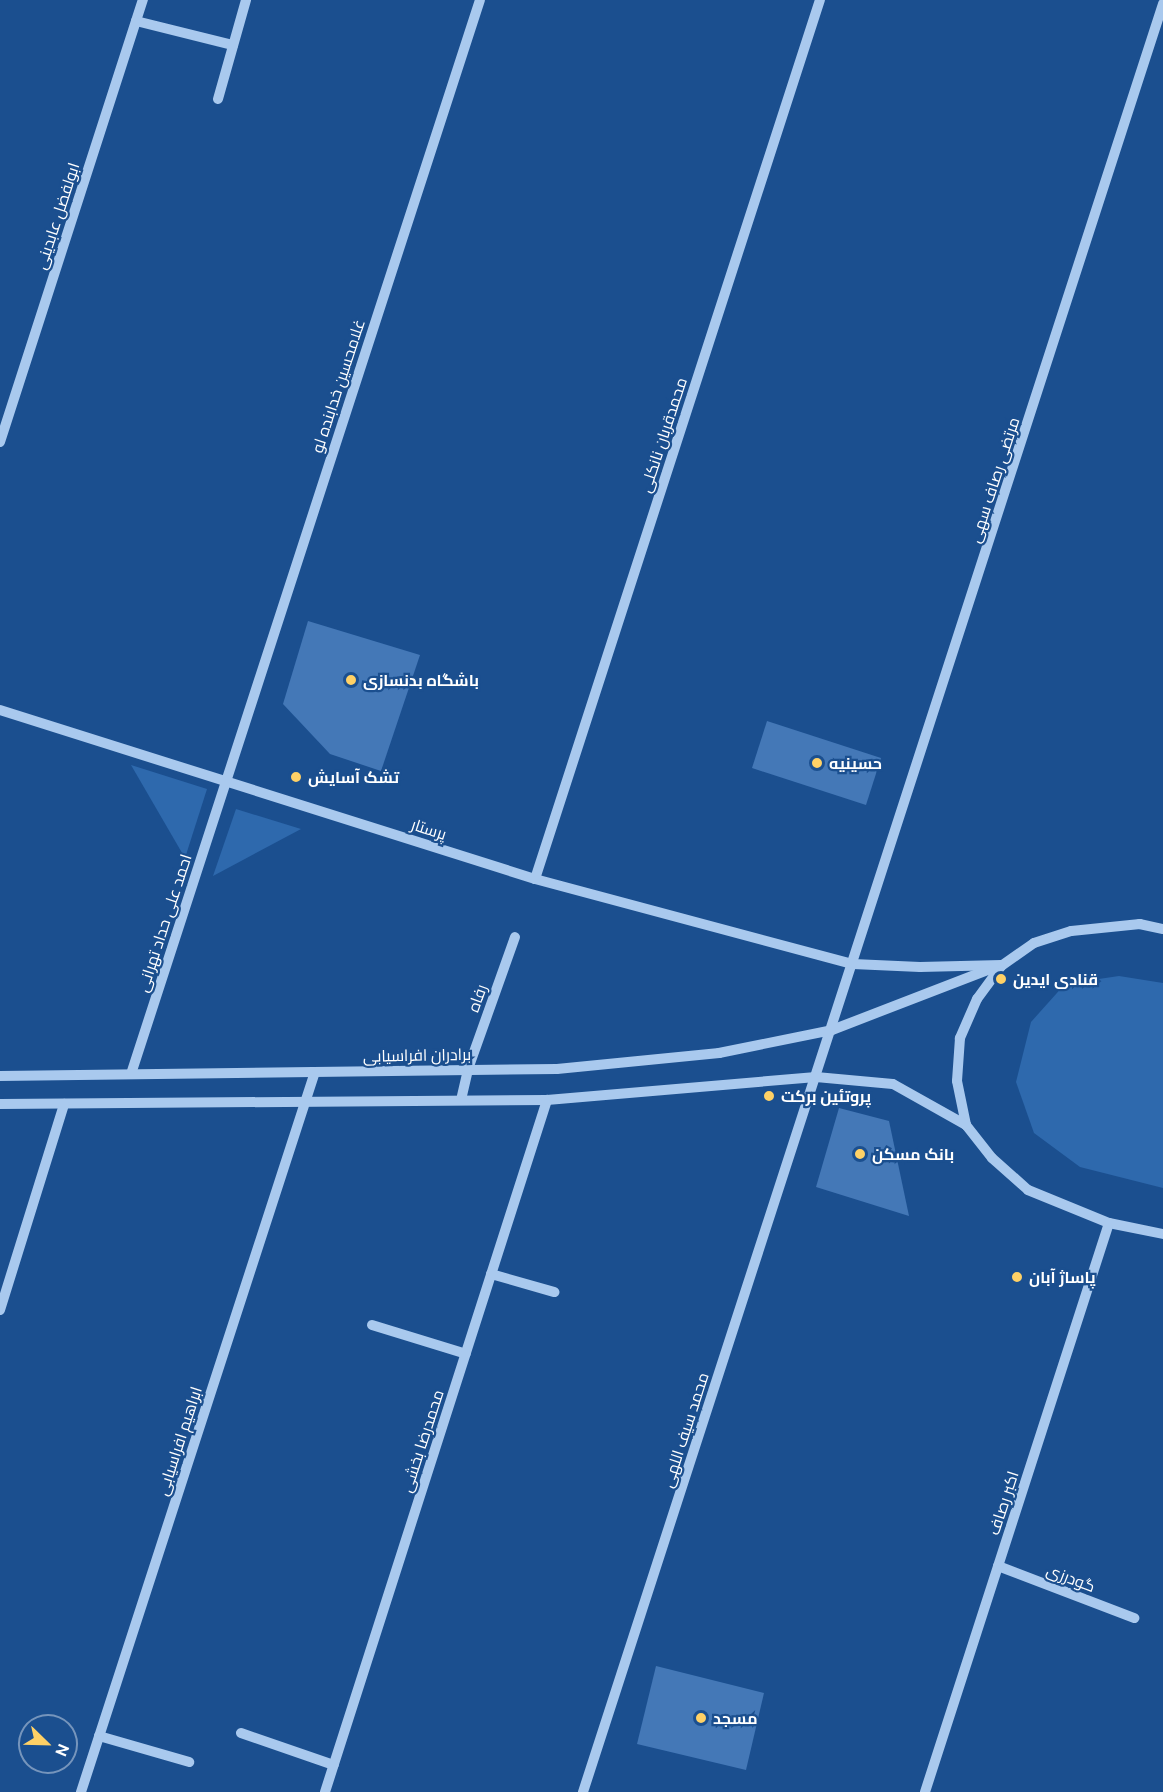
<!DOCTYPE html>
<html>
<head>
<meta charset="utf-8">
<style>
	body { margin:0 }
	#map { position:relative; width:1163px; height:1792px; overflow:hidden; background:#1b4f8f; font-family:Ubuntu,Cairo,sans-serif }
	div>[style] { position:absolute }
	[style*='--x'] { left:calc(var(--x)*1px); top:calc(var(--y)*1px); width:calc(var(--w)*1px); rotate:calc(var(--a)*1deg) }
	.green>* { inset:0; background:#2e69ad }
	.building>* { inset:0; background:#4478b7 }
	.minor>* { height:10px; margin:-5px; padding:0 5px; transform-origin:5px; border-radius:5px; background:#a9c9ee }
	.dots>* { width:16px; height:16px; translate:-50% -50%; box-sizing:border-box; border:3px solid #1b4f8f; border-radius:50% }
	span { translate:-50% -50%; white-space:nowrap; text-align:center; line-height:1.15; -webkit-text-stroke:4.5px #1b4f8f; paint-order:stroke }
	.street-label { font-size:16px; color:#fff }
	.poi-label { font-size:16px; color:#fff; font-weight:700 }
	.left { translate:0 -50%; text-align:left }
	.north { position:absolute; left:18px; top:1714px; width:60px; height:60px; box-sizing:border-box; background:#1b4f8f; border:2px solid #7695bc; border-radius:50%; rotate:113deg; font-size:16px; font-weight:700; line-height:24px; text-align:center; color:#fff }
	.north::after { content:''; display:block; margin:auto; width:21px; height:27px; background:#ffd166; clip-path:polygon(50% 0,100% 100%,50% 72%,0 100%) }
</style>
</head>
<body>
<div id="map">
	<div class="green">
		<i style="clip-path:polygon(131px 765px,207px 789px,185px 858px)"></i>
		<i style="clip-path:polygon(236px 809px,301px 829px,213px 876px)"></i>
		<i style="clip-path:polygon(1119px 976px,1163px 983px,1163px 1188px,1080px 1167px,1034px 1133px,1016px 1082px,1031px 1022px,1065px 984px)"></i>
	</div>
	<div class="building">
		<i style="clip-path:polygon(308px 621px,420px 655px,381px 771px,330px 754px,283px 704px)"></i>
		<i style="clip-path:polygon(767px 721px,881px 758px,866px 805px,752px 768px)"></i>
		<i style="clip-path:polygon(839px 1108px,889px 1121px,909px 1216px,816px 1187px)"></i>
		<i style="clip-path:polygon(656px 1666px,764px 1693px,746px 1770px,637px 1744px)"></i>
	</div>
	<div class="minor">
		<i style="--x:136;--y:21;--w:100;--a:13.9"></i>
		<i style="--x:218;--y:99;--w:103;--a:-74.2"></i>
		<i style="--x:0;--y:442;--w:465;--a:-72.1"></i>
		<i style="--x:0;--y:710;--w:561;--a:17.53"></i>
		<i style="--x:535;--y:879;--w:329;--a:15"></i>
		<i style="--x:853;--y:964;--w:67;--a:2.6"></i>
		<i style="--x:920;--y:967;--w:82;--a:-1.4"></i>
		<i style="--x:535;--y:879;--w:924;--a:-72.04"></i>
		<i style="--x:1163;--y:929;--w:24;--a:-168"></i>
		<i style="--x:1140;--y:924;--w:69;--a:174.2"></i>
		<i style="--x:1071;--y:931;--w:39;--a:162"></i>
		<i style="--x:1034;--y:943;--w:39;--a:145"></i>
		<i style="--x:1002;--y:965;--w:42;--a:126.3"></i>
		<i style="--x:977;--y:999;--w:43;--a:113.6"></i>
		<i style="--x:960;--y:1038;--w:43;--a:94"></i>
		<i style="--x:957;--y:1081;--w:45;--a:78.4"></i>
		<i style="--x:966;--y:1125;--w:42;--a:51.8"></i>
		<i style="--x:992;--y:1158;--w:48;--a:41.6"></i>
		<i style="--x:1028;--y:1190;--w:87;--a:22.2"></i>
		<i style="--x:1109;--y:1223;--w:55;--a:11.5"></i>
		<i style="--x:131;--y:1074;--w:1129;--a:-72"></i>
		<i style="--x:0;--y:1076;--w:557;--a:-0.72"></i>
		<i style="--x:557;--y:1069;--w:163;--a:-5.6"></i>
		<i style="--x:719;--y:1053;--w:115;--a:-11.5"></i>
		<i style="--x:832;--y:1030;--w:173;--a:-21.1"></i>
		<i style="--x:461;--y:1100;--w:32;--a:-77"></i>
		<i style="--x:468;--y:1069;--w:140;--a:-70.4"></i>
		<i style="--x:0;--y:1104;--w:547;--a:-0.42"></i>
		<i style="--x:547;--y:1100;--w:270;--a:-4.9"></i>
		<i style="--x:816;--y:1077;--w:77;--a:5.2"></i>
		<i style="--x:893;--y:1084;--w:84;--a:29.3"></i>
		<i style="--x:491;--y:1274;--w:66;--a:15.9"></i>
		<i style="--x:0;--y:1310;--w:216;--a:-72.7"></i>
		<i style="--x:372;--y:1325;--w:98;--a:17.1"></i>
		<i style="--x:998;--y:1566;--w:146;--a:20.9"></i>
		<i style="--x:241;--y:1733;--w:98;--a:19"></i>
		<i style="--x:99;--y:1736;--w:94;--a:16.1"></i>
		<i style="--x:81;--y:1792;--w:757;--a:-72"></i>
		<i style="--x:325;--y:1792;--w:727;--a:-72.21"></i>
		<i style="--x:583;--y:1792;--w:1880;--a:-72.03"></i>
		<i style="--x:925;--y:1792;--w:598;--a:-72.08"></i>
	</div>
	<div class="dots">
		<i style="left:351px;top:680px;background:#ffd166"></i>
		<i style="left:817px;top:763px;background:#ffd166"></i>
		<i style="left:296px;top:777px;background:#ffd166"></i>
		<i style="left:1001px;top:979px;background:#ffd166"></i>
		<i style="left:769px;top:1096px;background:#ffd166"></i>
		<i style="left:860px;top:1154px;background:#ffd166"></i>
		<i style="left:1017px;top:1277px;background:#ffd166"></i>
		<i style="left:701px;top:1718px;background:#ffd166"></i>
	</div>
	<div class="street-label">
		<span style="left:57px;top:216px;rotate:-72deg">ابولفضل عابدینی</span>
		<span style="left:338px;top:386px;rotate:-72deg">غلامحسین خدابنده لو</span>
		<span style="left:663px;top:435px;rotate:-72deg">محمدقربان نانکلی</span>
		<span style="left:994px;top:480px;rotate:-72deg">مرتضی رصاف سهی</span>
		<span style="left:429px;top:829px;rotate:18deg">پرستار</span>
		<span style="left:164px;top:923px;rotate:-72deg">احمد علی حداد تهرانی</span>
		<span style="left:477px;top:998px;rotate:-70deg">رفاه</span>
		<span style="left:417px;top:1055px;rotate:-1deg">برادران افراسیابی</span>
		<span style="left:685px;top:1430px;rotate:-72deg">محمد سیف اللهی</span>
		<span style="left:179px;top:1441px;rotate:-72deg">ابراهیم افراسیابی</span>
		<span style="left:422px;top:1441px;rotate:-72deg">محمدرضا بخشی</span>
		<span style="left:1003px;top:1503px;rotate:-72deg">اکبر رصاف</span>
		<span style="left:1071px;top:1578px;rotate:21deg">گودرزی</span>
	</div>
	<div class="poi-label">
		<span class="left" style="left:363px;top:680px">باشگاه بدنسازی</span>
		<span class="left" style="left:829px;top:763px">حسینیه</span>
		<span class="left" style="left:308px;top:777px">تشک آسایش</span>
		<span class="left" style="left:1013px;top:979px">قنادی ایدین</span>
		<span class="left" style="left:781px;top:1096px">پروتئین برکت</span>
		<span class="left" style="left:872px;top:1154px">بانک مسکن</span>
		<span class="left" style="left:1029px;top:1277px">پاساژ آبان</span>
		<span class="left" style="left:713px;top:1718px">مسجد</span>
	</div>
	<div class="north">N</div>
</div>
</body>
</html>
